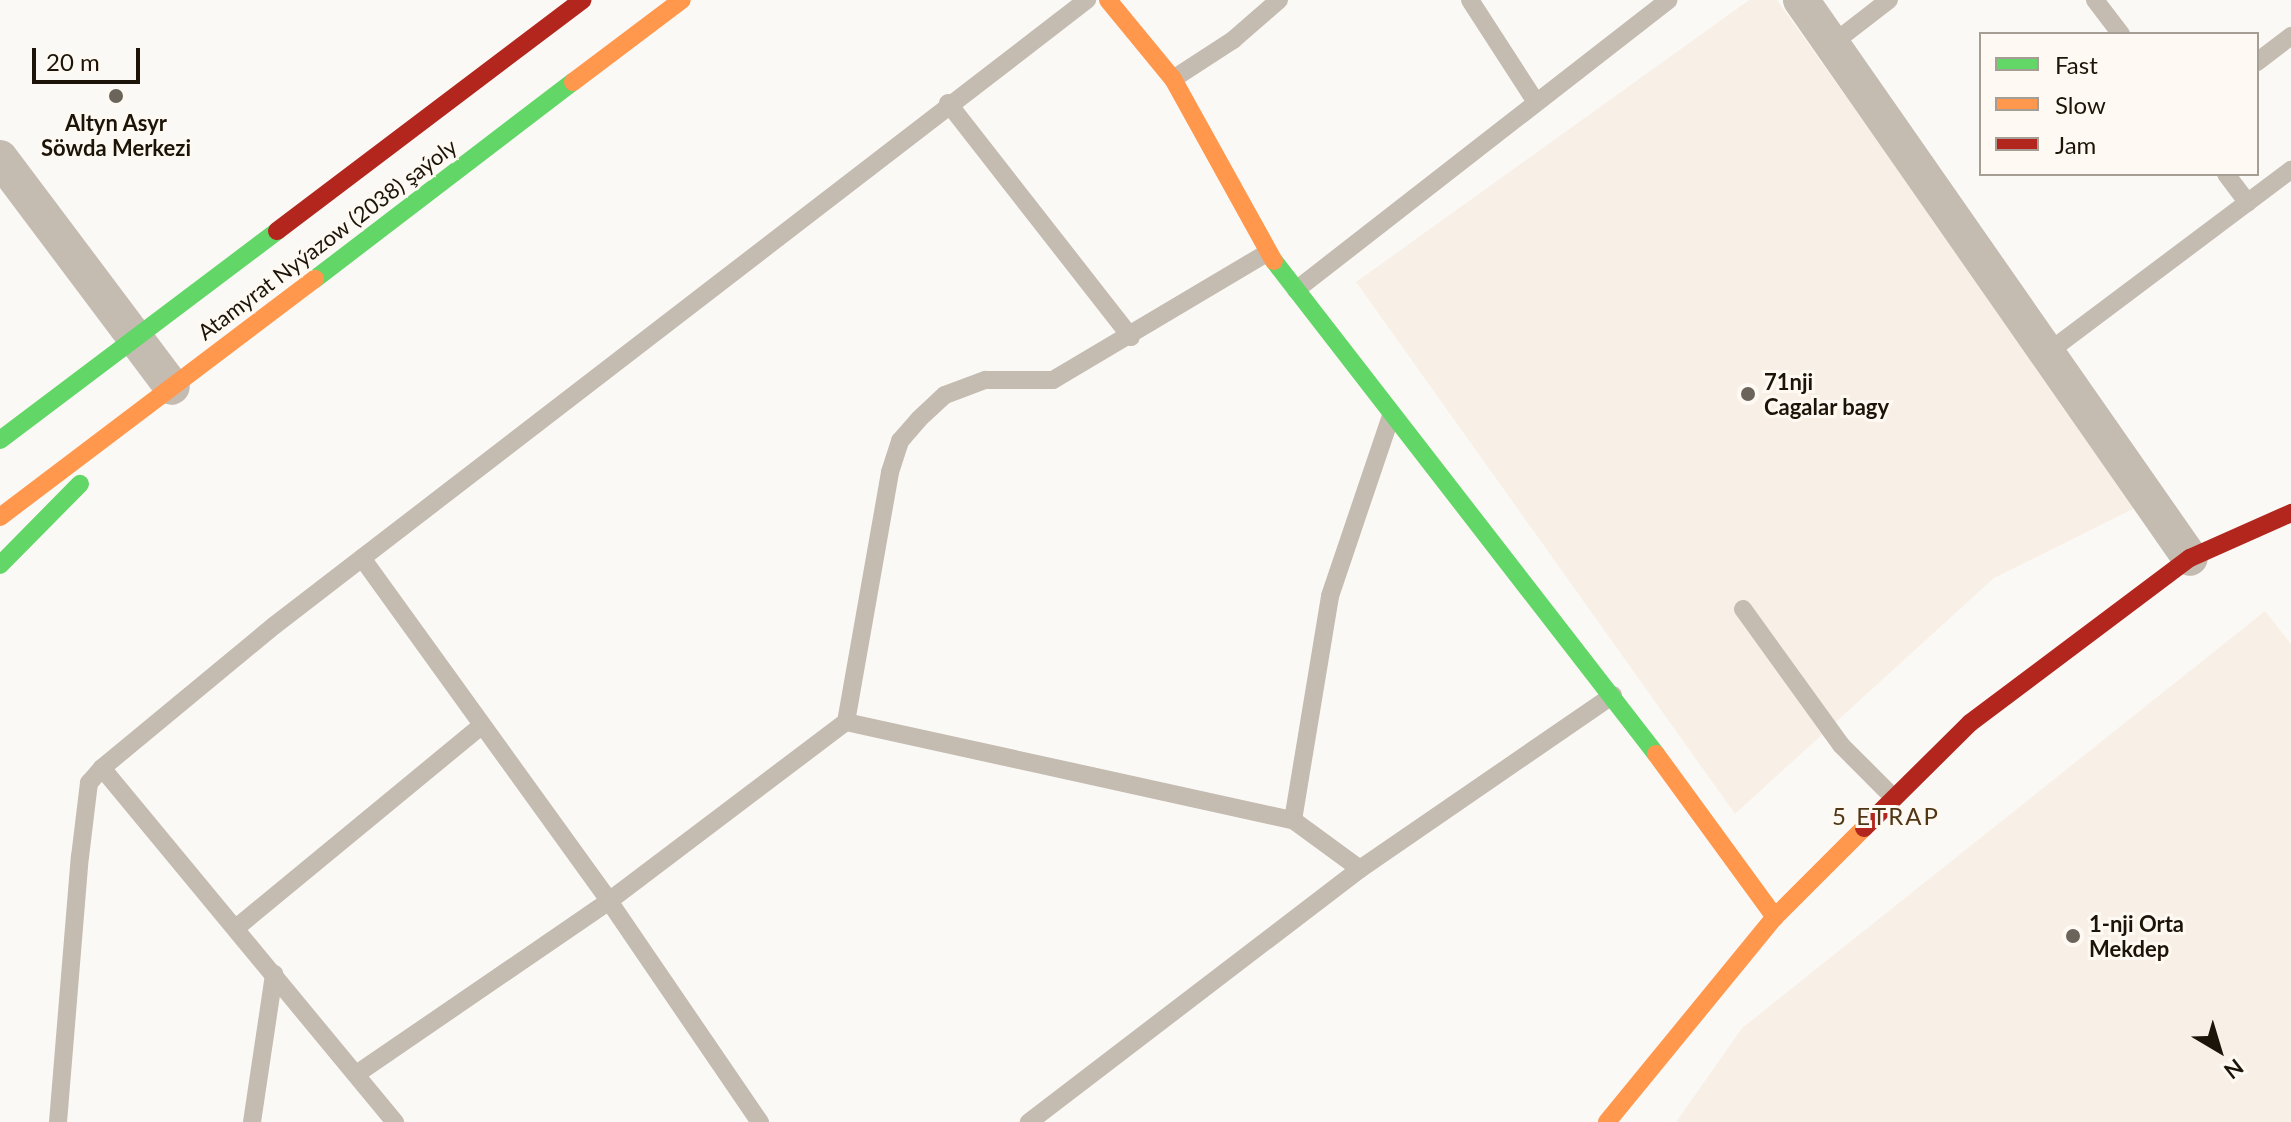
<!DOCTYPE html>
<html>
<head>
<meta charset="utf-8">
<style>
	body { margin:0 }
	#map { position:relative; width:2291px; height:1122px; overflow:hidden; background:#fbf9f6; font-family:Lato,sans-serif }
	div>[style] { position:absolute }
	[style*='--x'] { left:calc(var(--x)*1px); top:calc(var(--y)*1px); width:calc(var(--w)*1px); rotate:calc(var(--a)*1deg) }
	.built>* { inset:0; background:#f8f0e6 }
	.lane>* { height:18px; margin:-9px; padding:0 9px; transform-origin:9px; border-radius:9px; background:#c4bbb1 }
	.street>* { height:36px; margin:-18px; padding:0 18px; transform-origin:18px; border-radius:18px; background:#c4bbb1 }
	.fast>* { height:18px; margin:-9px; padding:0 9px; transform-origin:9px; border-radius:9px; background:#63d668 }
	.slow>* { height:18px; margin:-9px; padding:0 9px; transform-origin:9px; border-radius:9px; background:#ff974d }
	.jam>* { height:18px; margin:-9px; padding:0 9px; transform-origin:9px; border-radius:9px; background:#b3261e }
	.dots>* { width:22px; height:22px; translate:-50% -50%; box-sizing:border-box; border:4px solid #fefaf3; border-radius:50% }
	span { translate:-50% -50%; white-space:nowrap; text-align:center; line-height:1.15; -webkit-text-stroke:6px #fefaf3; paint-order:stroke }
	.poi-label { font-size:22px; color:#1c1408; font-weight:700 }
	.left { translate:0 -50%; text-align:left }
	.street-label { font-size:22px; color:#1c1408 }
	.neighbourhood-label { font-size:24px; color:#503615; letter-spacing:2px }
	.legend { position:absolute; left:1979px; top:32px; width:280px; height:144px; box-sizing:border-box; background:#fefaf3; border:2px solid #a49e95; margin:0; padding:10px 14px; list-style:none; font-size:24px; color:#1c1408 }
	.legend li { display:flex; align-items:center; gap:16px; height:40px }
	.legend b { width:40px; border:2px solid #a49e95 }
	.north { position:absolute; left:2179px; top:1010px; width:80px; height:80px; -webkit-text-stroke:6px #fefaf3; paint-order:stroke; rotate:142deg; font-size:22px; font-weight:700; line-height:32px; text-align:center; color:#1c1408 }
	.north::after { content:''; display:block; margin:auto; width:28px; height:36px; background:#1c1408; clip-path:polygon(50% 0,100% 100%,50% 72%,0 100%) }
	.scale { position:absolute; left:32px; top:48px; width:108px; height:36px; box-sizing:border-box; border:4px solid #1c1408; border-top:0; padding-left:10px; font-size:24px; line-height:28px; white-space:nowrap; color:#1c1408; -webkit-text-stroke:6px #fefaf3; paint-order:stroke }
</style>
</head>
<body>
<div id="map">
	<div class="built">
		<i style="clip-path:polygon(1749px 0,1777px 0,2139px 506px,1994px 578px,1735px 814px,1356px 282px)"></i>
		<i style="clip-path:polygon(2265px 611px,2291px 644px,2291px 1122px,1676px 1122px,1742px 1028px)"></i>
	</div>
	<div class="lane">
		<i style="--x:1470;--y:0;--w:121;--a:57.1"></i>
		<i style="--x:2095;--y:0;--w:43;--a:52.6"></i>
		<i style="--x:1832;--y:44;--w:72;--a:-37.7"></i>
		<i style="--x:2257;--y:62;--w:43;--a:-37.4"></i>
		<i style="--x:1173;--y:79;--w:72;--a:-33"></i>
		<i style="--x:1233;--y:40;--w:61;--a:-41"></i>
		<i style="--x:948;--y:103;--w:297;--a:52"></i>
		<i style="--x:2226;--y:174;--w:36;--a:53"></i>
		<i style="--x:1296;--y:290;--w:472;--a:-37.9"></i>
		<i style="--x:2047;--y:353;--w:305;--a:-36.9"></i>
		<i style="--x:362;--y:558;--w:423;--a:54.2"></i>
		<i style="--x:609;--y:901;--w:268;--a:55.7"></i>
		<i style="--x:1743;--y:609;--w:168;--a:54.2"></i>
		<i style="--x:1841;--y:745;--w:75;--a:45"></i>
		<i style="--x:846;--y:722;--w:254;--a:-80"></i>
		<i style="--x:890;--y:472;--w:33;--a:-72"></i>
		<i style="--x:900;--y:441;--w:29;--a:-49"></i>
		<i style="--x:919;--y:419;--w:35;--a:-43"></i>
		<i style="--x:945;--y:395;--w:43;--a:-20.6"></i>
		<i style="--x:985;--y:380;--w:68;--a:0"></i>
		<i style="--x:1053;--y:380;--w:249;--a:-30.7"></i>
		<i style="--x:102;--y:768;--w:460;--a:50.4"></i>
		<i style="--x:1293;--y:820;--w:227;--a:-80.6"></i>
		<i style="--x:1330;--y:596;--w:190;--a:-71.3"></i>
		<i style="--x:1360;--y:869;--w:307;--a:-34.5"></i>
		<i style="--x:236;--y:928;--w:318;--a:-39.5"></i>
		<i style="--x:358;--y:1073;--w:304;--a:-34.4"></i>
		<i style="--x:609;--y:901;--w:297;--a:-37.1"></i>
		<i style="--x:846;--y:722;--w:458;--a:12.4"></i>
		<i style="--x:1293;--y:820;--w:83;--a:36.2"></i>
		<i style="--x:1360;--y:869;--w:417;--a:142.6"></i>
		<i style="--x:58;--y:1122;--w:266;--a:-85.3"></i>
		<i style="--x:80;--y:857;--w:75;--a:-83.1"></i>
		<i style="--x:89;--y:783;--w:20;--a:-49"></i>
		<i style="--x:102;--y:768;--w:224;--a:-39.6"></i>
		<i style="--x:275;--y:625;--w:1025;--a:-37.59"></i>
		<i style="--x:252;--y:1122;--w:150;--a:-81.5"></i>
	</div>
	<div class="street">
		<i style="--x:1801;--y:0;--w:680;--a:55.12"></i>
		<i style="--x:0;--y:158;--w:286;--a:53.1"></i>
	</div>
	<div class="fast">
		<i style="--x:1274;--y:261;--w:624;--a:52.23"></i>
		<i style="--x:315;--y:279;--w:325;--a:-37.4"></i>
		<i style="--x:0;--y:440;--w:347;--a:-37"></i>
		<i style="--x:0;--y:565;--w:114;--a:-45.4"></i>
	</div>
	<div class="slow">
		<i style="--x:1108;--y:0;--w:102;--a:50.6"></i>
		<i style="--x:1173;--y:79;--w:208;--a:61"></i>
		<i style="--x:573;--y:82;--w:136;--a:-37"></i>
		<i style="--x:0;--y:517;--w:395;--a:-37.1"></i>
		<i style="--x:1656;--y:754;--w:202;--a:53.9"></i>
		<i style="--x:1607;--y:1122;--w:265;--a:-50.7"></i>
		<i style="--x:1775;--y:917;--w:126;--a:-45"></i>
	</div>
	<div class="jam">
		<i style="--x:277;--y:231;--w:383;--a:-37.1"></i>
		<i style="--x:1864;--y:828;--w:149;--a:-44.7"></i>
		<i style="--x:1970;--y:723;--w:275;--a:-36.9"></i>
		<i style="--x:2190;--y:558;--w:111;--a:-24"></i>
	</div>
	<div class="dots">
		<i style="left:116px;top:96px;background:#6a645b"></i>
		<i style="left:1748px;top:394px;background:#6a645b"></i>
		<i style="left:2073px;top:936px;background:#6a645b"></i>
	</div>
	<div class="poi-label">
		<span style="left:116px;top:135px">Altyn Asyr<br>Söwda Merkezi</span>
		<span class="left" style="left:1764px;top:394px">71nji<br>Cagalar bagy</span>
		<span class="left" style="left:2089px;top:936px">1-nji Orta<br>Mekdep</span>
	</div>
	<div class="street-label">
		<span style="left:327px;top:239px;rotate:-37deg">Atamyrat Nyýazow (2038) şaýoly</span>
	</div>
	<div class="neighbourhood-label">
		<span style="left:1886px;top:816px">5 ETRAP</span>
	</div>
	<ul class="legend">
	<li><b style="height:10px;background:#63d668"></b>Fast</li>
	<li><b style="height:10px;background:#ff974d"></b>Slow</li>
	<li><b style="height:10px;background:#b3261e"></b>Jam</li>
	</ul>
	<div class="north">N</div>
	<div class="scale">20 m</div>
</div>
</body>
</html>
